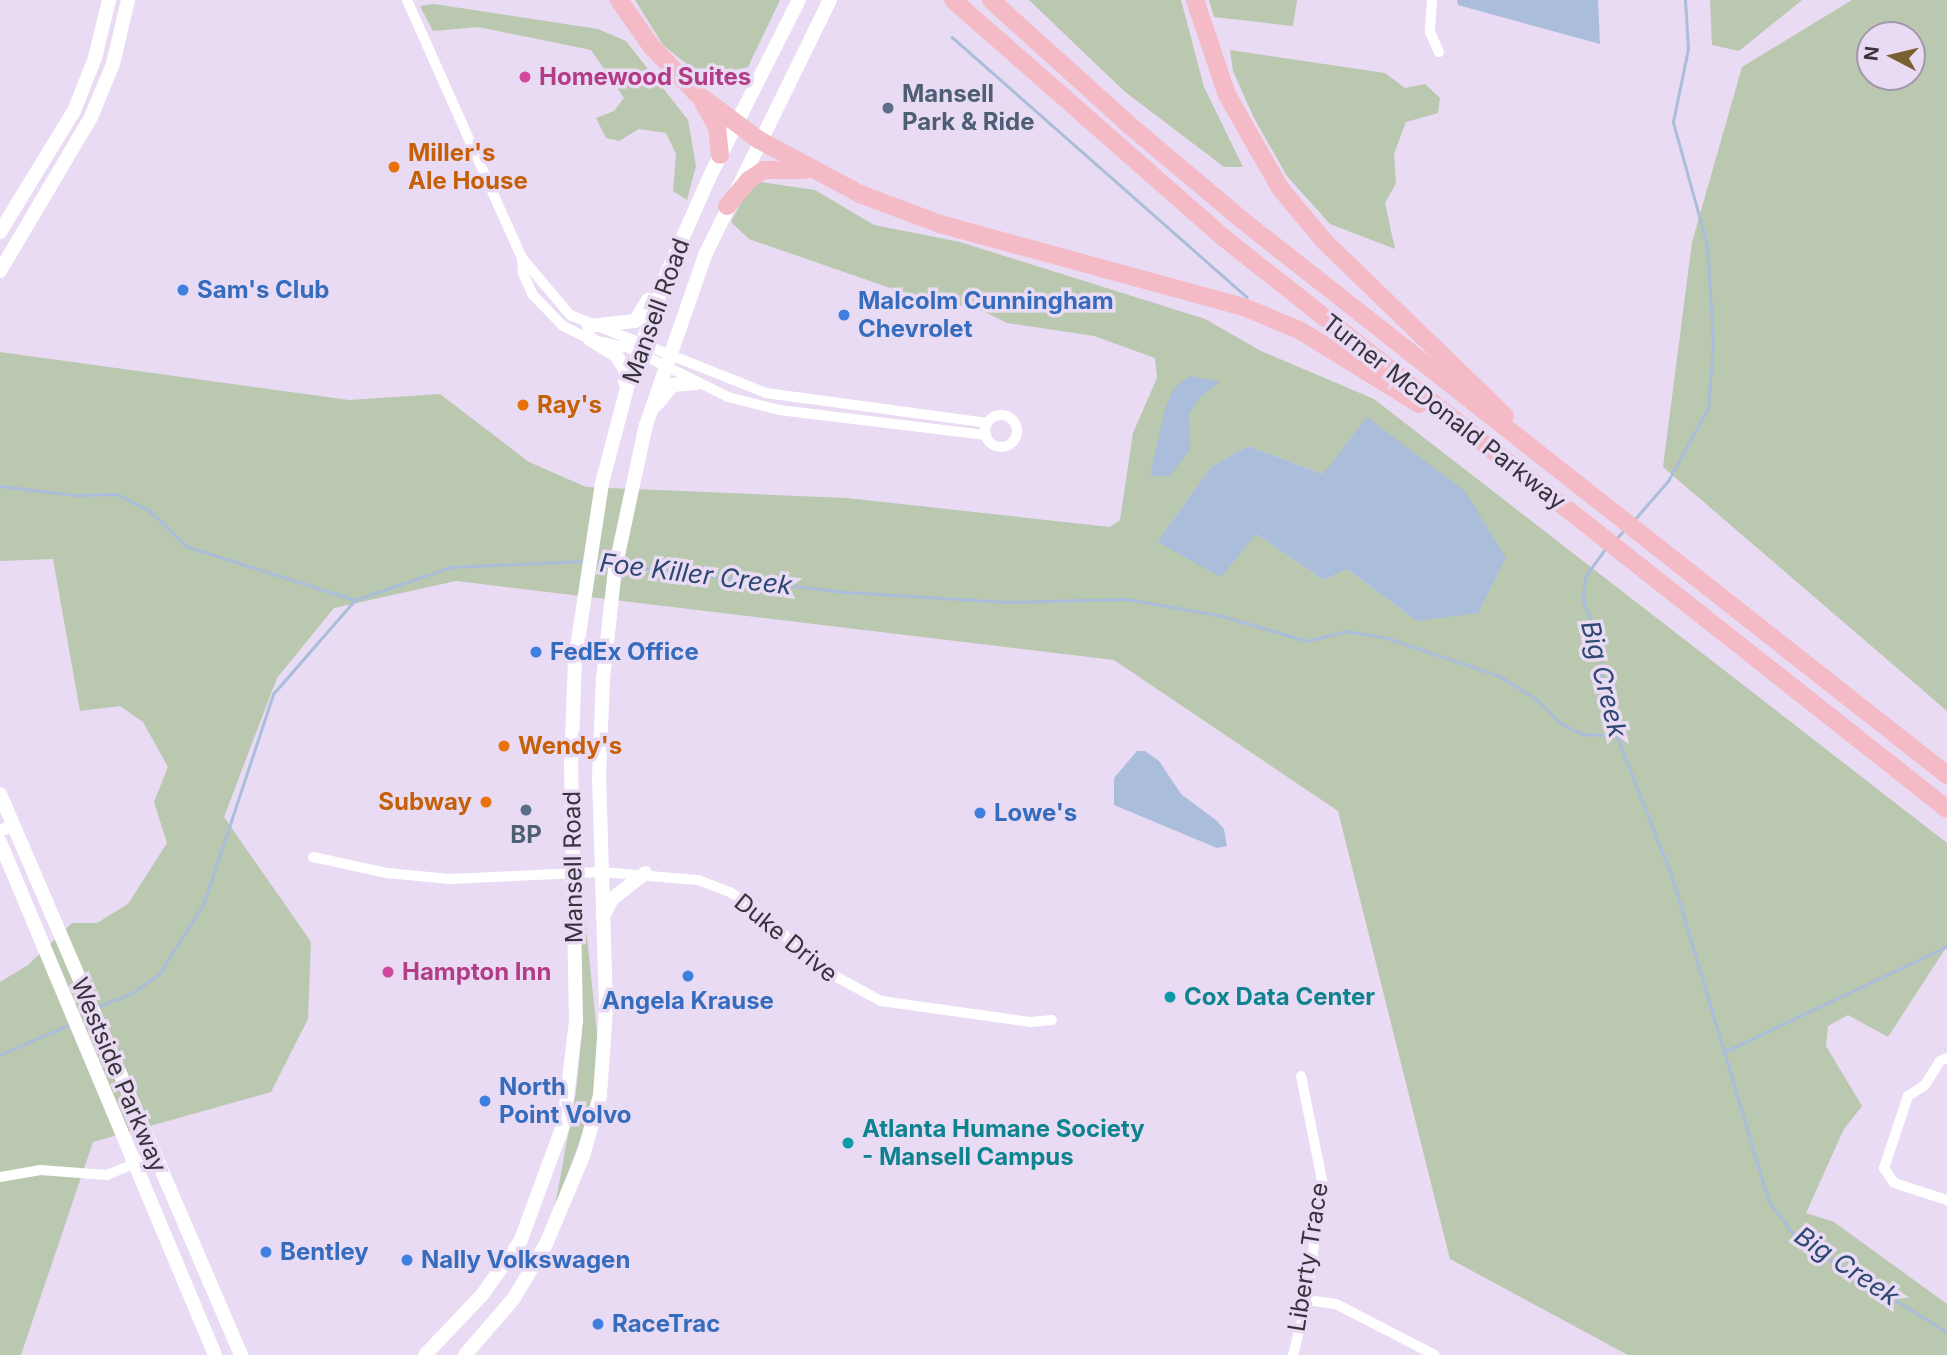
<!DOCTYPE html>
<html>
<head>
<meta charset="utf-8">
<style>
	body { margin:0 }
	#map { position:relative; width:1947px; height:1355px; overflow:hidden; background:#e9dbf4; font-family:Inter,sans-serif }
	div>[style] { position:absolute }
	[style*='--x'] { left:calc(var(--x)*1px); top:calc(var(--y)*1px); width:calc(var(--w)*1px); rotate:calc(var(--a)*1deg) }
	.green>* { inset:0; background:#b9c8ae }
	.water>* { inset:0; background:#aabdda }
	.stream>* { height:2.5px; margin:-1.25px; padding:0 1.25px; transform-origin:1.25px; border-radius:1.25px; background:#aabdda }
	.minor>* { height:10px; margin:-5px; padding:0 5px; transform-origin:5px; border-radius:5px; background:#fff }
	.minor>.ring { margin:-5px; padding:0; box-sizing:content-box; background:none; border:10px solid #fff; border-radius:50% }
	.tertiary>* { height:12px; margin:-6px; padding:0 6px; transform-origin:6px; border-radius:6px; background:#fff }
	.secondary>* { height:14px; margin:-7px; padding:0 7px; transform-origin:7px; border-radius:7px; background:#fff }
	.motorway>* { height:18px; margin:-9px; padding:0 9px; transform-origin:9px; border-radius:9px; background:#f4bac5 }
	.dots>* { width:19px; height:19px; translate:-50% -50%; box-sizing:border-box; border:4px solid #e9dbf4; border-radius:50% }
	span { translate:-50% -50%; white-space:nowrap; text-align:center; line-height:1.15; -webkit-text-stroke:7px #e9dbf4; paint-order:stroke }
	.hotel-label { font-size:24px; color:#b23c85; font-weight:700 }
	.left { translate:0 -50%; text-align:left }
	.service-label { font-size:24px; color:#4e5e75; font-weight:700 }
	.food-label { font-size:24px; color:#c56008; font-weight:700 }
	.right { translate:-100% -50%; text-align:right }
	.shop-label { font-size:24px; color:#366cbe; font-weight:700 }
	.street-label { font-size:24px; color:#38333d }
	.culture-label { font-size:24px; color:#0d838f; font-weight:700 }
	.water-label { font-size:26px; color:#2e4871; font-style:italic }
	.north { position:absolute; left:1856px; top:21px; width:70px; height:70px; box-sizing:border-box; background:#e9dbf4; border:2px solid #a298ab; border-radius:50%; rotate:277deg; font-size:19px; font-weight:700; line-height:28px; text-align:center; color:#38333d }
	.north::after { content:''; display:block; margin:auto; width:24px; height:32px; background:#796031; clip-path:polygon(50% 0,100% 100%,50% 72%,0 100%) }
</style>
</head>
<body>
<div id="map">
	<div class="green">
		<i style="clip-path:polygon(635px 0,780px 0,748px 67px,711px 75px,688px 65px,663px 45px)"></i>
		<i style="clip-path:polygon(1029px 0,1181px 0,1204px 87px,1243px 167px,1224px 167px,1124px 91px)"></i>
		<i style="clip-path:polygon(1209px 0,1297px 0,1293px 26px,1214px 17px)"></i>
		<i style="clip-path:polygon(1710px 0,1802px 0,1739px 51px,1712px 45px)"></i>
		<i style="clip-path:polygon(evenodd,1852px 0,1947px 0,1947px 711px,1663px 467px,1692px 242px,1742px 67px,1852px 0,1870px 35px,1912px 35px,1912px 77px,1870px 77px,1870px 35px)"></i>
		<i style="clip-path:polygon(434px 4px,598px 29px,626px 41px,688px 120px,696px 166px,687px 200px,673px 191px,676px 154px,666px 133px,639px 129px,619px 141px,606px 138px,596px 118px,614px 111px,624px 98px,591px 50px,478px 27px,433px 31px,420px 6px)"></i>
		<i style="clip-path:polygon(1230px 50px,1385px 73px,1405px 88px,1425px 84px,1440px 98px,1438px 113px,1406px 122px,1394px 154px,1396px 183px,1385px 203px,1395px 249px,1330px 224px,1287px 176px,1254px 118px,1233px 71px)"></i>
		<i style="clip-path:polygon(evenodd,760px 182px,815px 190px,874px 225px,960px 242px,1205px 319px,1261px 351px,1374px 399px,1947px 843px,1947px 946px,1888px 1037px,1848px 1015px,1828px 1026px,1826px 1046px,1862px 1106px,1844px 1129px,1806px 1213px,1834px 1222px,1947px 1304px,1947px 1355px,1628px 1355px,1450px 1259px,1338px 811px,1114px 660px,456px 581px,334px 608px,277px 678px,224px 817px,311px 942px,308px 1019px,271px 1092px,93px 1142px,21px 1355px,0 1355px,0 982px,28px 965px,72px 923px,97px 923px,128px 904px,167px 843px,154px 802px,168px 767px,143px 722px,120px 706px,80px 711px,53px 559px,0 561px,0 352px,349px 400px,440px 394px,529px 462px,586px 487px,847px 498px,1110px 527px,1120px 520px,1133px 433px,1157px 378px,1155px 358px,1094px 336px,1007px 323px,983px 311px,896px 290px,749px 239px,731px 222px,749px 188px,760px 182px,1248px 446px,1323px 474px,1417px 621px,1347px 569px,1324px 580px,1256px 534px,1157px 542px,1211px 467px,1248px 446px)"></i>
		<i style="clip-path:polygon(583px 899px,599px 1052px,592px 1109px,555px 1206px,576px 1092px,582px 1033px,579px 901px)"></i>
	</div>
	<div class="water">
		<i style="clip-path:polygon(1457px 0,1598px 0,1600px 44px,1458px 5px)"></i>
		<i style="clip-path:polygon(1190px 376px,1220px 382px,1199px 398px,1189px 414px,1190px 449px,1171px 475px,1156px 477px,1150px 475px,1165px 409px,1174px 388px)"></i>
		<i style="clip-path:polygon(1367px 417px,1465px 491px,1506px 558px,1478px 613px,1417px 621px,1347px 569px,1324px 580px,1256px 534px,1221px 577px,1157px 542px,1211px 467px,1248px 446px,1323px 474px)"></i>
		<i style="clip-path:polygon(1137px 751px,1145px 751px,1159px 761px,1181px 794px,1216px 820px,1224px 829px,1227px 846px,1217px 848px,1114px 805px,1114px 778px)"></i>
	</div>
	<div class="stream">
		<i style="--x:952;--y:37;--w:393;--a:41.4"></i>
		<i style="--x:0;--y:486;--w:78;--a:6.7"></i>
		<i style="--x:77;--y:495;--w:40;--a:-1.4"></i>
		<i style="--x:117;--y:494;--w:36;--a:27"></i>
		<i style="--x:149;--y:510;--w:52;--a:44.2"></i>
		<i style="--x:186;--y:546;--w:177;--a:17.7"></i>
		<i style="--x:1634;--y:520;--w:52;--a:-48.9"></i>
		<i style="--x:1668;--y:481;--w:83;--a:-61.3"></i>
		<i style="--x:1708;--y:408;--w:65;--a:-85.6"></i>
		<i style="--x:1713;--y:343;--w:98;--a:-93.5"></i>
		<i style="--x:1707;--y:245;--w:128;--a:-105.5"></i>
		<i style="--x:1673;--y:122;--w:75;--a:-78.4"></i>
		<i style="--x:1688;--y:49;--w:49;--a:-93.5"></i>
		<i style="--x:1615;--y:540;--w:15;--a:-48"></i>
		<i style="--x:1605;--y:550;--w:32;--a:126"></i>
		<i style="--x:1586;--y:576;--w:23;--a:97"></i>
		<i style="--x:1583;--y:599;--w:43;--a:69.4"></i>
		<i style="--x:1598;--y:639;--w:48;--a:84.1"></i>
		<i style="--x:1603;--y:687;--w:51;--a:74.1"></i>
		<i style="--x:1617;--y:736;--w:150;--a:68.6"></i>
		<i style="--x:1672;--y:876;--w:339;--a:73.4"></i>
		<i style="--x:1769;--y:1201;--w:47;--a:53.6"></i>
		<i style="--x:1797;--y:1239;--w:176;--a:31.8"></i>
		<i style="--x:594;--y:562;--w:18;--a:6"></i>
		<i style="--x:622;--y:565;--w:226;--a:6.9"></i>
		<i style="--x:846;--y:592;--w:160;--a:3.6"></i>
		<i style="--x:1006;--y:602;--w:121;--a:-1.4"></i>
		<i style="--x:1127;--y:599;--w:97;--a:10.1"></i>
		<i style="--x:1222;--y:616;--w:89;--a:16.4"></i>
		<i style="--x:1307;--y:641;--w:41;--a:-14"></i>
		<i style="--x:1347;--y:631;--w:41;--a:9.9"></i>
		<i style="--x:1387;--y:638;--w:119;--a:18.6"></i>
		<i style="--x:1500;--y:676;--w:45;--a:32.3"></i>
		<i style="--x:1538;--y:700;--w:32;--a:46"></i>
		<i style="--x:1560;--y:723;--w:25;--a:26"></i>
		<i style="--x:1583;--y:734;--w:34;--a:3"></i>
		<i style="--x:97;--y:1007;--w:40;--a:-22"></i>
		<i style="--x:134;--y:992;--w:31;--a:-36"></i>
		<i style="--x:159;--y:974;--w:84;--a:-57.6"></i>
		<i style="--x:204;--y:903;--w:220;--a:-71.7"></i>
		<i style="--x:273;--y:694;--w:125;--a:-48.9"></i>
		<i style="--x:355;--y:600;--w:102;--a:-19"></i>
		<i style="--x:451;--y:567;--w:133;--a:-2.6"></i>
		<i style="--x:1722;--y:1053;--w:249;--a:-25.4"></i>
		<i style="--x:0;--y:1055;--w:77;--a:-23.6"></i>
	</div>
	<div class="minor">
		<i style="--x:407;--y:0;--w:282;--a:66"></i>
		<i style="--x:522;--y:258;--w:75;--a:49.9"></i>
		<i style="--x:570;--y:315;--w:211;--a:21.7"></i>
		<i style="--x:766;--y:393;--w:223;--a:7.7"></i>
		<i style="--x:1432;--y:0;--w:32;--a:94"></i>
		<i style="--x:1430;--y:32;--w:22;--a:66"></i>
		<i style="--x:522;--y:258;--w:15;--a:86"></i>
		<i style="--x:523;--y:273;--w:24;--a:66"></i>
		<i style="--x:533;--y:295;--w:43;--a:45.9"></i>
		<i style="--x:563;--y:326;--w:30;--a:26"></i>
		<i style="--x:590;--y:339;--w:40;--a:13"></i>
		<i style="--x:629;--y:348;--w:110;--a:26.3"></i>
		<i style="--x:728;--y:397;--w:53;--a:14.3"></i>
		<i style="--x:779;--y:410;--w:209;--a:6.9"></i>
		<i class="ring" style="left:985px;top:415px;width:22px;height:22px"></i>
		<i style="--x:313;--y:857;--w:76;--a:12.2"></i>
		<i style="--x:387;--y:873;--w:63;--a:5.4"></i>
		<i style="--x:450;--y:879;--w:151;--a:-2.7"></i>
		<i style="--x:601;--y:872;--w:97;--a:4.7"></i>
		<i style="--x:698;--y:880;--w:34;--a:21"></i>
		<i style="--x:730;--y:892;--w:31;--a:33"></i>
		<i style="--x:756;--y:909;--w:87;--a:42.7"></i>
		<i style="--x:820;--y:968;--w:69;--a:28.4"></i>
		<i style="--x:881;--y:1001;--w:150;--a:8"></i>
		<i style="--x:1030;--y:1022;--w:22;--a:-5"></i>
		<i style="--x:1947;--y:1058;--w:8;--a:157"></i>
		<i style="--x:1940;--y:1061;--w:28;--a:122"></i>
		<i style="--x:1925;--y:1085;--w:20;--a:147"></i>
		<i style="--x:1908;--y:1096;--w:76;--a:108.4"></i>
		<i style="--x:1884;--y:1168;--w:18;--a:56"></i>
		<i style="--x:1894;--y:1183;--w:56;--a:17.8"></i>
		<i style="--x:0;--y:1177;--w:41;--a:-9.9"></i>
		<i style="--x:40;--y:1170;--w:67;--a:4.3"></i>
		<i style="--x:107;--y:1175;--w:50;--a:-22.4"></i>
		<i style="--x:1307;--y:1300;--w:29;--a:8"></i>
		<i style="--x:1336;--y:1304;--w:111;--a:27.3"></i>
		<i style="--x:1293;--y:1355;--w:57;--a:-75.7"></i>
		<i style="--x:1307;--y:1300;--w:121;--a:-82.9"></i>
		<i style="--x:1322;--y:1180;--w:106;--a:-101.4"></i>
	</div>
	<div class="tertiary">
		<i style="--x:0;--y:831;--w:14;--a:-25"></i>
	</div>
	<div class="secondary">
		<i style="--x:0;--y:232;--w:142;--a:-58.6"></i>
		<i style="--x:74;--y:111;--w:57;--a:-68.4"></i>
		<i style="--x:95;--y:58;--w:60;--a:-76.4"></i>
		<i style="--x:0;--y:271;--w:179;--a:-59.4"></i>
		<i style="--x:91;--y:117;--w:57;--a:-67.5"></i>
		<i style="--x:113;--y:64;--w:66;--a:-76.8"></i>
		<i style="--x:589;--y:326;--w:46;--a:-6.2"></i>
		<i style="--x:635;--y:321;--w:25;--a:-58"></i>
		<i style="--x:590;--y:339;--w:31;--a:32"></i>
		<i style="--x:616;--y:355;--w:19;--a:58"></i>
		<i style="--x:626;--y:371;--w:11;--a:95"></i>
		<i style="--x:656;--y:405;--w:26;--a:-50"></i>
		<i style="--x:673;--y:385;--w:23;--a:-5"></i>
		<i style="--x:0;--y:794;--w:611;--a:66.75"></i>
		<i style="--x:0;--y:842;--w:556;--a:67.26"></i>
		<i style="--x:603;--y:916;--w:19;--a:-62"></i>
		<i style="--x:612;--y:899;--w:42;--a:-38.2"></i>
		<i style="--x:425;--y:1355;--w:83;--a:-46.5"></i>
		<i style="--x:482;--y:1295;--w:65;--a:-54.4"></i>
		<i style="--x:520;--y:1242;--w:127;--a:-69.7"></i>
		<i style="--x:564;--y:1123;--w:103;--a:-83.3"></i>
		<i style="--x:576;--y:1021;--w:254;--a:-91.1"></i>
		<i style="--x:571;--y:767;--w:107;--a:-87.9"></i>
		<i style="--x:575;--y:660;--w:179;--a:-81.3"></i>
		<i style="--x:602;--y:483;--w:106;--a:-75.2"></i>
		<i style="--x:629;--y:381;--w:114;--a:-70.6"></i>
		<i style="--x:667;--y:273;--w:106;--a:-66.1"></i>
		<i style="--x:710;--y:176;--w:197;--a:-63.2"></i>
		<i style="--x:465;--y:1355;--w:75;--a:-49.3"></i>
		<i style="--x:514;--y:1298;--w:63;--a:-59.3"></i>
		<i style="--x:546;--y:1244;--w:95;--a:-67.2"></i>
		<i style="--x:583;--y:1156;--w:63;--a:-74.4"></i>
		<i style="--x:600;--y:1095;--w:86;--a:-86"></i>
		<i style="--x:606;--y:1009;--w:232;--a:-91.7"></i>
		<i style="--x:599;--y:777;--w:98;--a:-87.7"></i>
		<i style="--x:603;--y:679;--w:111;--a:-83.8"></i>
		<i style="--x:615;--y:569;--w:147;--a:-77.9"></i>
		<i style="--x:646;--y:425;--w:182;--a:-70.8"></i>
		<i style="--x:706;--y:253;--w:282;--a:-63.9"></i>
	</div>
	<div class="motorway">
		<i style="--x:619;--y:0;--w:56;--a:55.2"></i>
		<i style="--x:651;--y:46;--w:65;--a:46.2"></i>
		<i style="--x:696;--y:93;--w:79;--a:36.7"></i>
		<i style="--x:759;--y:140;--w:115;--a:28.1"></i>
		<i style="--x:860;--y:194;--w:85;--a:20.6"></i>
		<i style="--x:940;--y:224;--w:315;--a:15.3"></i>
		<i style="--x:1244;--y:307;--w:62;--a:22.8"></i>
		<i style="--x:1301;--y:331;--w:139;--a:31.7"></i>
		<i style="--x:953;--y:0;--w:361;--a:41.3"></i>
		<i style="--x:1224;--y:238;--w:921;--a:38.3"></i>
		<i style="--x:991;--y:0;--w:185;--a:42.1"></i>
		<i style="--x:1128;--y:124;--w:149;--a:40.1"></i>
		<i style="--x:1242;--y:220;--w:897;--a:38.21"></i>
		<i style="--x:1195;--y:0;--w:100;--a:71.4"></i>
		<i style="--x:1227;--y:95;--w:107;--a:60.3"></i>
		<i style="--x:1280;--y:188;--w:70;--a:50.2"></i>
		<i style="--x:1325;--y:242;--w:250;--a:44"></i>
		<i style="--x:703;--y:102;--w:29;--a:61"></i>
		<i style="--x:717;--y:127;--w:28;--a:84"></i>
		<i style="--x:727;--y:206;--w:34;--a:-50"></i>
		<i style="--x:749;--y:180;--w:18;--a:-34"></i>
		<i style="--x:764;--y:170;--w:41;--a:0"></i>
	</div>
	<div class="dots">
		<i style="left:525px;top:77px;background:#d1479c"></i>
		<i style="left:888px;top:108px;background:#5c6f8a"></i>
		<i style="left:394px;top:167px;background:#e8710a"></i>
		<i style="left:183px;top:290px;background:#3f7fe0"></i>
		<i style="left:844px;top:315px;background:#3f7fe0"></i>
		<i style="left:523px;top:405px;background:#e8710a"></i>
		<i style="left:536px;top:652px;background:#3f7fe0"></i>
		<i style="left:504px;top:746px;background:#e8710a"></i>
		<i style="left:486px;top:802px;background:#e8710a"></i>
		<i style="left:526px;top:810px;background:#5c6f8a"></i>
		<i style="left:980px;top:813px;background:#3f7fe0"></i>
		<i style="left:388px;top:972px;background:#d1479c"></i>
		<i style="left:688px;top:976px;background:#3f7fe0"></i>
		<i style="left:1170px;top:997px;background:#0f9aa8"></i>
		<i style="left:485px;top:1101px;background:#3f7fe0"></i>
		<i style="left:848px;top:1143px;background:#0f9aa8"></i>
		<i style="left:266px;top:1252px;background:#3f7fe0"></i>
		<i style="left:407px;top:1260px;background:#3f7fe0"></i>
		<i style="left:598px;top:1324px;background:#3f7fe0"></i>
	</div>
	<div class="hotel-label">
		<span class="left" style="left:539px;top:77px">Homewood Suites</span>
		<span class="left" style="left:402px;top:972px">Hampton Inn</span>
	</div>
	<div class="service-label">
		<span class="left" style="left:902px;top:108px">Mansell<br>Park &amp; Ride</span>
		<span style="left:526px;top:835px">BP</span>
	</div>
	<div class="food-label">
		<span class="left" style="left:408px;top:167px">Miller's<br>Ale House</span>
		<span class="left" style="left:537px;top:405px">Ray's</span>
		<span class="left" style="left:518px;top:746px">Wendy's</span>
		<span class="right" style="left:472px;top:802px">Subway</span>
	</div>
	<div class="shop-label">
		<span class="left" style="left:197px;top:290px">Sam's Club</span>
		<span class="left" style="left:858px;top:315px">Malcolm Cunningham<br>Chevrolet</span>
		<span class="left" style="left:550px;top:652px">FedEx Office</span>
		<span class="left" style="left:994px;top:813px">Lowe's</span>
		<span style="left:688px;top:1001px">Angela Krause</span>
		<span class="left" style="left:499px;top:1101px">North<br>Point Volvo</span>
		<span class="left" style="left:280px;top:1252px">Bentley</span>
		<span class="left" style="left:421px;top:1260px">Nally Volkswagen</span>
		<span class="left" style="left:612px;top:1324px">RaceTrac</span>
	</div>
	<div class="street-label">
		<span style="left:656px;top:311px;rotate:-70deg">Mansell Road</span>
		<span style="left:1444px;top:412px;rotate:38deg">Turner McDonald Parkway</span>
		<span style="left:573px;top:867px;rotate:-91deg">Mansell Road</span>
		<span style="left:786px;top:938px;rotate:39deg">Duke Drive</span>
		<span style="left:119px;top:1075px;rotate:67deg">Westside Parkway</span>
		<span style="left:1308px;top:1257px;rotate:-81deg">Liberty Trace</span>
	</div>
	<div class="culture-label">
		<span class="left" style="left:1184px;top:997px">Cox Data Center</span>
		<span class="left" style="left:862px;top:1143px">Atlanta Humane Society<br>- Mansell Campus</span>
	</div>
	<div class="water-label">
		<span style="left:696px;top:574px;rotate:7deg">Foe Killer Creek</span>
		<span style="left:1604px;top:679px;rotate:76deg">Big Creek</span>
		<span style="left:1847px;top:1266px;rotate:34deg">Big Creek</span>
	</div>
	<div class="north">N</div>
</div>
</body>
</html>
